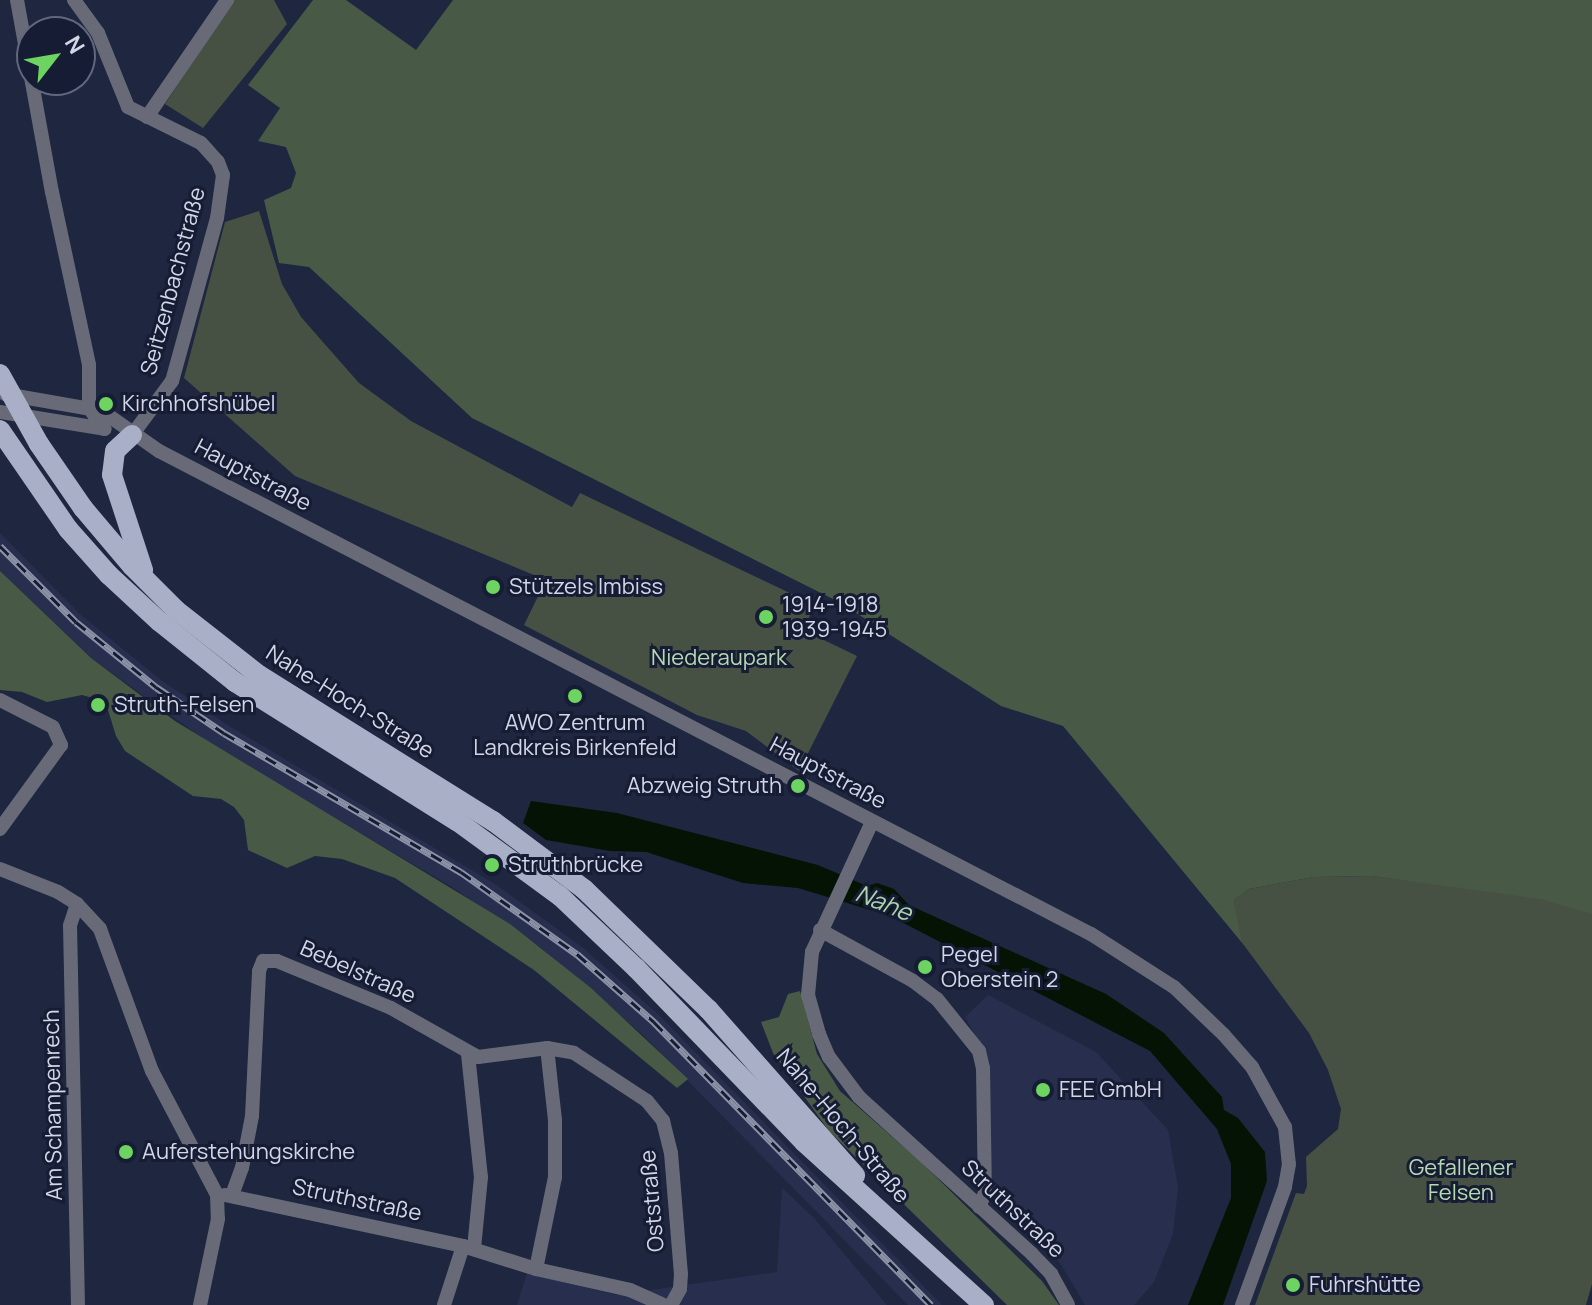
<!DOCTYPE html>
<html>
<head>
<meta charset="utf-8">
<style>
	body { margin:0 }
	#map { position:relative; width:1592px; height:1305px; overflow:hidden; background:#1f263f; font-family:Manrope,sans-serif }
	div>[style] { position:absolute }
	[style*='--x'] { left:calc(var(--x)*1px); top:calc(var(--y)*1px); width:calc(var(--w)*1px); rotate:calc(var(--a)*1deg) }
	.built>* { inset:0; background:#282f4e }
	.green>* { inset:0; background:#465144 }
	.forest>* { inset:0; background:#485a45 }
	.water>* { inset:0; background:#051304 }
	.minor>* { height:14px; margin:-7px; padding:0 7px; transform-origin:7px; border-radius:7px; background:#686b77 }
	.primary>* { height:20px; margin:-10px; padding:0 10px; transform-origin:10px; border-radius:10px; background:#a9afc7 }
	.rail>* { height:7px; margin-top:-3.5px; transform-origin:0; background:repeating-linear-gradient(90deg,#161c34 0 12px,#8c92a6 0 24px); box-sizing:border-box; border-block:2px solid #8c92a6 }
	.dots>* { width:22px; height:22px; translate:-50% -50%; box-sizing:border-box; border:4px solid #161c34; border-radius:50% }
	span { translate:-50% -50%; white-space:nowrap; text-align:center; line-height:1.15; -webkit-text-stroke:6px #161c34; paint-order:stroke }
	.street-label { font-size:22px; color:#d2d7e8 }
	.poi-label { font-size:22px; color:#d2d7e8 }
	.left { translate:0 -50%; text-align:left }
	.right { translate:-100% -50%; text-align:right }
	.park-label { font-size:22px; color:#b5dab0 }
	.water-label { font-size:24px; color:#aed4a9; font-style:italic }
	.north { position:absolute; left:16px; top:16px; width:80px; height:80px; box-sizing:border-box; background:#161c34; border:2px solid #61677c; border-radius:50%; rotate:59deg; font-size:22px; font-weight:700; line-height:32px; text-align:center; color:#d2d7e8 }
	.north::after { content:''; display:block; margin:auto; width:28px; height:36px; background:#6dd361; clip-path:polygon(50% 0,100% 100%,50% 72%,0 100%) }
</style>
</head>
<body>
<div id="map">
	<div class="built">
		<i style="clip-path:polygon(0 533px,82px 616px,161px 680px,229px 726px,495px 884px,582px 947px,660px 1016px,942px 1305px,908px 1305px,643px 1035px,540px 947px,452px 887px,215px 747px,91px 658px,0 571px)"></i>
		<i style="clip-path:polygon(988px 995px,1096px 1052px,1168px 1130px,1178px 1188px,1173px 1234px,1154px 1282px,1134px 1305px,1085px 1305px,1060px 1263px,1029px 1230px,990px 1200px,985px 1053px,965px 1017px)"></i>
		<i style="clip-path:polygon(782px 1188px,814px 1218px,887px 1305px,517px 1305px,527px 1273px,616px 1295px,777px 1272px)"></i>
	</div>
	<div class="green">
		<i style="clip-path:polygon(233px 0,274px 0,287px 24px,203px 128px,165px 104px)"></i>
		<i style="clip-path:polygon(259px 211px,282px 284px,301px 317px,359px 383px,411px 421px,572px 507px,580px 493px,815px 605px,803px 630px,857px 656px,799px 771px,746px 731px,697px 715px,524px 625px,546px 580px,295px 476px,184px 378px,225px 222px)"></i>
		<i style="clip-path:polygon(1372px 876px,1592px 903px,1592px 1284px,1586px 1305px,1255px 1305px,1296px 1193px,1304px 1194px,1307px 1186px,1306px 1157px,1338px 1129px,1341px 1109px,1328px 1070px,1309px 1033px,1243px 944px,1232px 900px,1249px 889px,1314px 877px)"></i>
	</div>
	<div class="forest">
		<i style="clip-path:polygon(313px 0,346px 0,416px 50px,453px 0,1592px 0,1592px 914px,1541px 899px,1372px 876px,1314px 877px,1249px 889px,1233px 900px,1243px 944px,1063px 726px,1001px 706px,839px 602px,472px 418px,309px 267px,279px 263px,264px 200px,291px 188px,296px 173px,286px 147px,258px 141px,280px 108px,248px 85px)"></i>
		<i style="clip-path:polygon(0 571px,91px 658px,175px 721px,510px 924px,591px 988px,688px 1079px,677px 1088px,534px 970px,395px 878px,342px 859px,315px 856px,287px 868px,248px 850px,244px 820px,234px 807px,221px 799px,193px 796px,125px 751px,116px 736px,108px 710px,100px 700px,82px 695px,47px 702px,22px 692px,0 690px)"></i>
		<i style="clip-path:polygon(800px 991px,817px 1054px,840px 1091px,923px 1164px,1042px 1281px,1059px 1305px,1007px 1305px,829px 1131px,773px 1053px,761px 1022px,779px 1017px,788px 994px)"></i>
	</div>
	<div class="water">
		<i style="clip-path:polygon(531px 801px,617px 813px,818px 865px,867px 886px,877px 883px,894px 889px,909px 905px,1106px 994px,1164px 1033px,1222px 1097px,1224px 1110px,1238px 1118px,1265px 1152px,1267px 1181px,1223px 1305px,1188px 1305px,1231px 1198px,1231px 1164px,1217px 1129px,1150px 1051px,890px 916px,798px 888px,743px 883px,646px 852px,610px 851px,546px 840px,523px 823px)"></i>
	</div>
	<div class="minor">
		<i style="--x:17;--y:0;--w:195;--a:79.7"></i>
		<i style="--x:52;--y:192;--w:177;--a:77.9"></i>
		<i style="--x:89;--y:365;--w:43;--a:90"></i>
		<i style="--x:89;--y:408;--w:26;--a:54"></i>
		<i style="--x:74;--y:0;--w:41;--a:54"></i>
		<i style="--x:98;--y:33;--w:80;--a:67.9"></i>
		<i style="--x:128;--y:107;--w:81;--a:26.3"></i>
		<i style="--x:201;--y:143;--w:25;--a:48"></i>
		<i style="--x:218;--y:162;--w:14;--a:69"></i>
		<i style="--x:223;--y:175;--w:43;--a:97.9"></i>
		<i style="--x:217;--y:218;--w:169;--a:105.4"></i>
		<i style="--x:172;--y:381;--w:67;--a:126.5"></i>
		<i style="--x:147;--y:117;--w:142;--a:-55.6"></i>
		<i style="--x:5;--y:394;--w:98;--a:9.9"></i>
		<i style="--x:102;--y:411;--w:70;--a:35.1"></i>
		<i style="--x:159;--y:451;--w:1050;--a:27.4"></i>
		<i style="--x:1091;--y:934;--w:98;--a:32.6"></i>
		<i style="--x:1174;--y:987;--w:69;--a:43.8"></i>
		<i style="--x:1224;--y:1035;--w:43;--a:48.8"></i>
		<i style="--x:1252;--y:1067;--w:68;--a:61.2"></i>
		<i style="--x:1285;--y:1127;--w:37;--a:84"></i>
		<i style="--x:1289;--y:1164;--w:23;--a:100"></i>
		<i style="--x:1285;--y:1187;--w:126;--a:110"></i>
		<i style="--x:0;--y:412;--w:106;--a:9.2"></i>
		<i style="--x:0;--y:700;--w:59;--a:27"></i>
		<i style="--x:53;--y:727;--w:20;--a:66"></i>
		<i style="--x:61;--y:745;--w:104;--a:126"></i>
		<i style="--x:872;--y:822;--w:143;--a:114.8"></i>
		<i style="--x:812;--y:952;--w:43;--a:95.3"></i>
		<i style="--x:808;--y:995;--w:41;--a:74.2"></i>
		<i style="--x:819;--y:1034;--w:25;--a:67"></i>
		<i style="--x:829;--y:1057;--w:50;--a:53.1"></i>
		<i style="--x:859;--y:1097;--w:234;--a:42.2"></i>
		<i style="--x:1032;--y:1254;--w:28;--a:46"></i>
		<i style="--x:1051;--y:1274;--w:35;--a:61"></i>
		<i style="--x:0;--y:869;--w:62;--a:21.6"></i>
		<i style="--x:58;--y:892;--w:22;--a:32"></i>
		<i style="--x:77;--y:904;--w:34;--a:47"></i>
		<i style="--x:100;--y:929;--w:151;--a:69.9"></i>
		<i style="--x:152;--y:1071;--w:140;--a:62.3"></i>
		<i style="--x:217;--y:1195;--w:24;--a:88"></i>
		<i style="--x:218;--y:1219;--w:88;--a:101.8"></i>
		<i style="--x:77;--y:904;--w:22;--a:108"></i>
		<i style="--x:70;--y:925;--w:380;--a:88.8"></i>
		<i style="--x:820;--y:930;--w:106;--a:28.7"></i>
		<i style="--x:913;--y:981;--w:30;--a:37"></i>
		<i style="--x:937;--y:999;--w:67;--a:51.1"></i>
		<i style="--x:979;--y:1051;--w:17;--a:77"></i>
		<i style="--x:983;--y:1068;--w:125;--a:89.1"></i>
		<i style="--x:985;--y:1193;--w:15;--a:113"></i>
		<i style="--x:468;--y:1054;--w:124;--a:84"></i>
		<i style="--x:481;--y:1177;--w:71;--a:95.6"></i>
		<i style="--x:225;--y:1195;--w:243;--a:12.1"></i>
		<i style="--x:463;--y:1246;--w:77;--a:17.5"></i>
		<i style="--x:536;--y:1269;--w:96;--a:12.6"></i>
		<i style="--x:630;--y:1290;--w:36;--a:24"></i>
		<i style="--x:232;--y:1195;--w:29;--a:-70"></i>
		<i style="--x:242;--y:1168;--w:53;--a:-79.1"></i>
		<i style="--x:252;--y:1116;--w:145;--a:-87.2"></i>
		<i style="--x:259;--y:971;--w:11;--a:-68"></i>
		<i style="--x:263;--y:961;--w:14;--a:0"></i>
		<i style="--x:277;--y:961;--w:123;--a:22.4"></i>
		<i style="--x:391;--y:1008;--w:100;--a:29.4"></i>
		<i style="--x:478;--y:1057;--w:70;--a:-7.4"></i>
		<i style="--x:547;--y:1048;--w:27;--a:10"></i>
		<i style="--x:574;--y:1053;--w:87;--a:33.3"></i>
		<i style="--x:647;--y:1101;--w:26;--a:51"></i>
		<i style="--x:663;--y:1121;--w:33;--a:76"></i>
		<i style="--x:671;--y:1153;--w:121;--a:85.3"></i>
		<i style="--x:681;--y:1274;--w:15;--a:94"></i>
		<i style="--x:680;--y:1289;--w:18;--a:119"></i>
		<i style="--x:536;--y:1269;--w:94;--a:-78.3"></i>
		<i style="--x:555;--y:1177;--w:57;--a:-90"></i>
		<i style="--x:555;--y:1120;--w:72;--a:-96.3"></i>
		<i style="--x:444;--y:1305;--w:62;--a:-72.1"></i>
	</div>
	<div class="primary">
		<i style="--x:0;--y:374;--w:80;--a:60.9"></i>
		<i style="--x:39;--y:444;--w:78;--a:55.5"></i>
		<i style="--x:83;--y:508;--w:76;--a:49.8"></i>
		<i style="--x:132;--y:566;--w:62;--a:45"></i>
		<i style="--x:176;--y:610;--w:105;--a:38.1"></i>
		<i style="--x:259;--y:675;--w:276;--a:32"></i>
		<i style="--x:493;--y:821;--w:114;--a:36.8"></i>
		<i style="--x:584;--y:889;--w:173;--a:44.1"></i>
		<i style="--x:708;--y:1009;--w:222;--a:48.5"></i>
		<i style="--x:0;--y:430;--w:120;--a:55.5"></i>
		<i style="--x:68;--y:529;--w:62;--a:48.3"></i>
		<i style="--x:109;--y:575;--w:69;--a:42.7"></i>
		<i style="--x:160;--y:622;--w:96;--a:38.7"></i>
		<i style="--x:235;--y:682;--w:262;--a:32.1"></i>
		<i style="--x:457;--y:821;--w:127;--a:36.1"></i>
		<i style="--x:560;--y:896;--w:105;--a:43.5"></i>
		<i style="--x:636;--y:968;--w:242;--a:46"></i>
		<i style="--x:804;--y:1142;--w:243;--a:42.2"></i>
		<i style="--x:132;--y:435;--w:23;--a:137"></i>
		<i style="--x:115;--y:451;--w:24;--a:97"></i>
		<i style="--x:112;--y:475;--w:100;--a:71.9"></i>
	</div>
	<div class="rail">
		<i style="--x:0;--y:546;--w:107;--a:45"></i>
		<i style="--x:76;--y:622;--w:103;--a:39.1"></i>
		<i style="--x:156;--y:687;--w:82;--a:34.1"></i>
		<i style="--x:224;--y:733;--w:275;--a:30.4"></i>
		<i style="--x:461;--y:872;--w:142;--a:35.3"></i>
		<i style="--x:577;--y:954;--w:103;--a:41.4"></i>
		<i style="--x:654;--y:1022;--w:396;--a:45.6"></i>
	</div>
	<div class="dots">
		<i style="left:106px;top:404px;background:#6dd361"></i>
		<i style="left:493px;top:587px;background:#6dd361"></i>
		<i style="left:766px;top:617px;background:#6dd361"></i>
		<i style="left:575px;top:696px;background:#6dd361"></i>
		<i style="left:98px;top:705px;background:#6dd361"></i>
		<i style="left:798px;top:786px;background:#6dd361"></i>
		<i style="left:492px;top:865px;background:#6dd361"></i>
		<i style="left:925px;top:967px;background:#6dd361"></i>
		<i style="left:1043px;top:1090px;background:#6dd361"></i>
		<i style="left:126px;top:1152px;background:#6dd361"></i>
		<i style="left:1293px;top:1285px;background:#6dd361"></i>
	</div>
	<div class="street-label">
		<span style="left:173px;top:281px;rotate:-75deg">Seitzenbachstraße</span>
		<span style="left:253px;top:475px;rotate:28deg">Hauptstraße</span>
		<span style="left:350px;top:702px;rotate:32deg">Nahe-Hoch-Straße</span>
		<span style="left:828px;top:773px;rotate:28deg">Hauptstraße</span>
		<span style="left:358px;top:972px;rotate:24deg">Bebelstraße</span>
		<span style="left:53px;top:1105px;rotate:-91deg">Am Schampenrech</span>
		<span style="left:843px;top:1126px;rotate:50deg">Nahe-Hoch-Straße</span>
		<span style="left:357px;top:1200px;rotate:12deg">Struthstraße</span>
		<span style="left:652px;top:1201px;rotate:-95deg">Oststraße</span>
		<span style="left:1013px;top:1209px;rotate:43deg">Struthstraße</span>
	</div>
	<div class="poi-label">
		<span class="left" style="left:122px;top:404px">Kirchhofshübel</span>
		<span class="left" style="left:509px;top:587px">Stützels Imbiss</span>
		<span class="left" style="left:782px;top:617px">1914-1918<br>1939-1945</span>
		<span class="left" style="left:114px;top:705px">Struth-Felsen</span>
		<span style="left:575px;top:735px">AWO Zentrum<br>Landkreis Birkenfeld</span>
		<span class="right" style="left:782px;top:786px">Abzweig Struth</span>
		<span class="left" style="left:508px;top:865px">Struthbrücke</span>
		<span class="left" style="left:941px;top:967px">Pegel<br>Oberstein 2</span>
		<span class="left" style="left:1059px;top:1090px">FEE GmbH</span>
		<span class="left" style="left:142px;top:1152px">Auferstehungskirche</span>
		<span class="left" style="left:1309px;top:1285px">Fuhrshütte</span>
	</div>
	<div class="park-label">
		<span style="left:719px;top:658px">Niederaupark</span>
		<span style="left:1461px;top:1180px">Gefallener<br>Felsen</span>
	</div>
	<div class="water-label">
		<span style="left:884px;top:902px;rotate:22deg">Nahe</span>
	</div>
	<div class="north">N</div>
</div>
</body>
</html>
